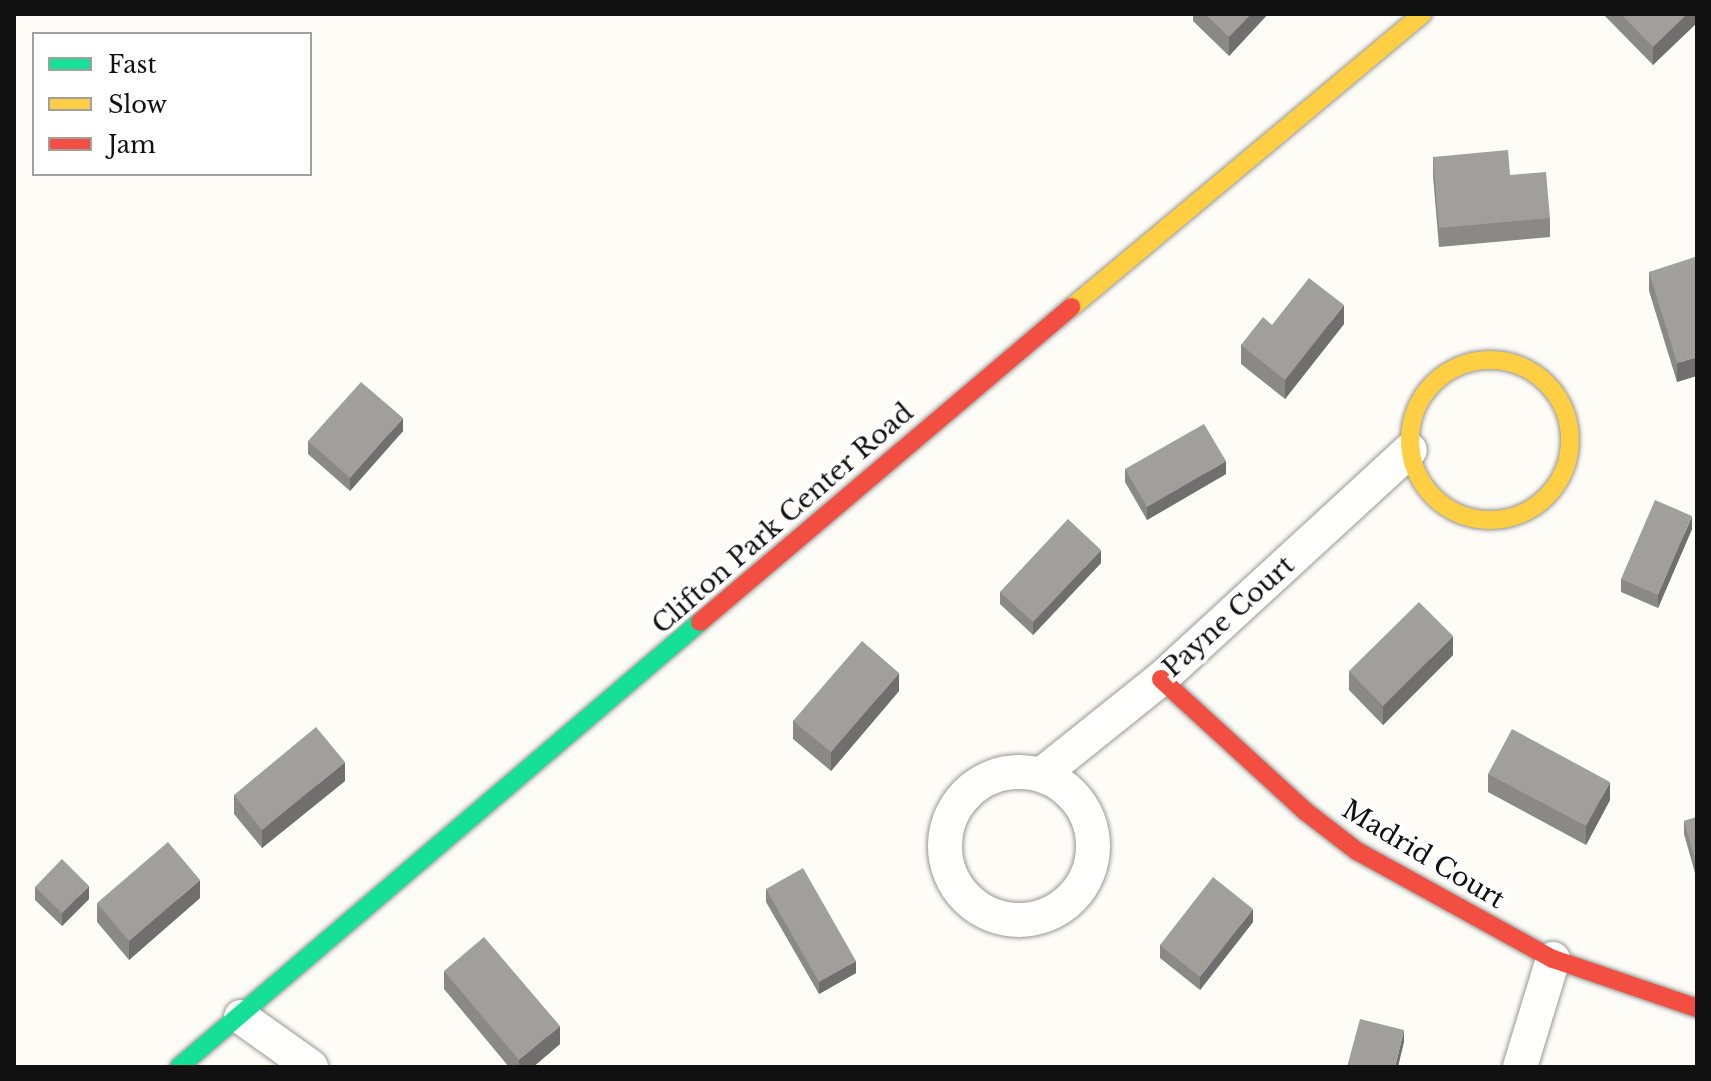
<!DOCTYPE html>
<html>
<head>
<meta charset="utf-8">
<style>
	body { margin:0 }
	#map { position:relative; width:1711px; height:1081px; overflow:hidden; background:#fdfcf7; font-family:"Libre Baskerville",serif }
	div>[style] { position:absolute }
	[style*='--x'] { left:calc(var(--x)*1px); top:calc(var(--y)*1px); width:calc(var(--w)*1px); rotate:calc(var(--a)*1deg) }
	.roads { filter:drop-shadow(0 0 2px #979795) drop-shadow(0 0 2px #979795) }
	.street>* { height:34px; margin:-17px; padding:0 17px; transform-origin:17px; border-radius:17px; background:#fffffe }
	.street>.ring { margin:-17px; padding:0; box-sizing:content-box; background:none; border:34px solid #fffffe; border-radius:50% }
	.fast>* { height:18px; margin:-9px; padding:0 9px; transform-origin:9px; border-radius:9px; background:#16e098 }
	.slow>* { height:18px; margin:-9px; padding:0 9px; transform-origin:9px; border-radius:9px; background:#ffcf43 }
	.slow>.ring { margin:-9px; padding:0; box-sizing:content-box; background:none; border:18px solid #ffcf43; border-radius:50% }
	.jam>* { height:18px; margin:-9px; padding:0 9px; transform-origin:9px; border-radius:9px; background:#f24e42 }
	.wall>* { inset:0; background:#8a8986 }
	.shaded-wall>* { inset:0; background:#716f6d }
	.building>* { inset:0; background:#a19f9c }
	span { translate:-50% -50%; white-space:nowrap; text-align:center; line-height:1.15; -webkit-text-stroke:8px #fff; paint-order:stroke }
	.street-label { font-size:26px; color:#111 }
	.frame { position:absolute; inset:0; border:16px solid #111; pointer-events:none }
	.legend { position:absolute; left:32px; top:32px; width:280px; height:144px; box-sizing:border-box; background:#fff; border:2px solid #a0a0a0; margin:0; padding:10px 14px; list-style:none; font-size:24px; color:#111 }
	.legend li { display:flex; align-items:center; gap:16px; height:40px }
	.legend b { width:40px; border:2px solid #a0a0a0 }
</style>
</head>
<body>
<div id="map">
	<div class="roads">
		<div class="street">
			<i class="ring" style="left:945px;top:772px;width:114px;height:114px"></i>
			<i style="--x:1041;--y:775;--w:154;--a:-38.7"></i>
			<i style="--x:1161;--y:679;--w:338;--a:-42.6"></i>
			<i style="--x:241;--y:1017;--w:86;--a:35.5"></i>
			<i style="--x:1520;--y:1067;--w:113;--a:-73"></i>
		</div>
		<div class="fast">
			<i style="--x:179;--y:1067;--w:685;--a:-40.5"></i>
		</div>
		<div class="slow">
			<i style="--x:1072;--y:307;--w:457;--a:-39.9"></i>
			<i class="ring" style="left:1410px;top:360px;width:142px;height:142px"></i>
		</div>
		<div class="jam">
			<i style="--x:700;--y:622;--w:487;--a:-40.3"></i>
			<i style="--x:1161;--y:679;--w:195;--a:42.5"></i>
			<i style="--x:1305;--y:811;--w:66;--a:37.6"></i>
			<i style="--x:1357;--y:851;--w:224;--a:28.9"></i>
			<i style="--x:1553;--y:959;--w:152;--a:18.8"></i>
		</div>
	</div>
	<div class="wall">
		<i style="clip-path:polygon(1193px 14px,1268px 14px,1229px 56px,1193px 21px)"></i>
		<i style="clip-path:polygon(1603px 14px,1697px 14px,1653px 65px)"></i>
		<i style="clip-path:polygon(1433px 157px,1510px 175px,1550px 218px,1550px 237px,1439px 247px,1433px 176px)"></i>
		<i style="clip-path:polygon(1697px 265px,1677px 382px,1649px 291px,1649px 272px)"></i>
		<i style="clip-path:polygon(1344px 324px,1285px 399px,1241px 364px,1241px 345px,1272px 325px)"></i>
		<i style="clip-path:polygon(403px 431px,350px 491px,308px 454px,308px 441px)"></i>
		<i style="clip-path:polygon(1125px 469px,1226px 474px,1147px 520px,1125px 482px)"></i>
		<i style="clip-path:polygon(1692px 529px,1658px 608px,1621px 592px,1621px 579px)"></i>
		<i style="clip-path:polygon(1101px 563px,1033px 635px,1000px 604px,1000px 592px)"></i>
		<i style="clip-path:polygon(1453px 655px,1383px 725px,1349px 690px,1349px 671px)"></i>
		<i style="clip-path:polygon(899px 691px,831px 771px,793px 739px,793px 721px)"></i>
		<i style="clip-path:polygon(1488px 774px,1610px 800px,1586px 845px,1488px 792px)"></i>
		<i style="clip-path:polygon(345px 781px,262px 848px,234px 814px,234px 795px)"></i>
		<i style="clip-path:polygon(1697px 817px,1697px 880px,1684px 834px,1684px 821px)"></i>
		<i style="clip-path:polygon(35px 887px,89px 899px,62px 926px,35px 900px)"></i>
		<i style="clip-path:polygon(766px 889px,856px 973px,819px 994px,766px 902px)"></i>
		<i style="clip-path:polygon(200px 898px,129px 960px,97px 922px,97px 903px)"></i>
		<i style="clip-path:polygon(1253px 922px,1200px 990px,1160px 958px,1160px 945px)"></i>
		<i style="clip-path:polygon(444px 971px,560px 1044px,533px 1067px,509px 1067px,444px 989px)"></i>
	</div>
	<div class="shaded-wall">
		<i style="clip-path:polygon(1251px 14px,1268px 14px,1229px 56px,1229px 37px)"></i>
		<i style="clip-path:polygon(1687px 14px,1697px 14px,1697px 23px,1653px 65px,1653px 47px)"></i>
		<i style="clip-path:polygon(1344px 305px,1344px 324px,1285px 399px,1285px 380px)"></i>
		<i style="clip-path:polygon(1697px 357px,1697px 376px,1677px 382px,1677px 363px)"></i>
		<i style="clip-path:polygon(403px 418px,403px 431px,350px 491px,350px 478px)"></i>
		<i style="clip-path:polygon(1226px 461px,1226px 474px,1147px 520px,1147px 507px)"></i>
		<i style="clip-path:polygon(1692px 516px,1692px 529px,1658px 608px,1658px 595px)"></i>
		<i style="clip-path:polygon(1101px 550px,1101px 563px,1033px 635px,1033px 622px)"></i>
		<i style="clip-path:polygon(1453px 636px,1453px 655px,1383px 725px,1383px 706px)"></i>
		<i style="clip-path:polygon(899px 673px,899px 691px,831px 771px,831px 752px)"></i>
		<i style="clip-path:polygon(345px 762px,345px 781px,262px 848px,262px 830px)"></i>
		<i style="clip-path:polygon(1610px 782px,1610px 800px,1586px 845px,1586px 826px)"></i>
		<i style="clip-path:polygon(200px 880px,200px 898px,129px 960px,129px 941px)"></i>
		<i style="clip-path:polygon(89px 886px,89px 899px,62px 926px,62px 913px)"></i>
		<i style="clip-path:polygon(1253px 909px,1253px 922px,1200px 990px,1200px 977px)"></i>
		<i style="clip-path:polygon(856px 961px,856px 973px,819px 994px,819px 982px)"></i>
		<i style="clip-path:polygon(560px 1026px,560px 1044px,533px 1067px,519px 1067px,519px 1060px)"></i>
		<i style="clip-path:polygon(1404px 1030px,1404px 1042px,1398px 1067px,1395px 1067px)"></i>
	</div>
	<div class="building">
		<i style="clip-path:polygon(1205px 14px,1251px 14px,1229px 37px)"></i>
		<i style="clip-path:polygon(1621px 14px,1687px 14px,1653px 47px)"></i>
		<i style="clip-path:polygon(1508px 150px,1510px 175px,1546px 172px,1550px 218px,1439px 228px,1433px 157px)"></i>
		<i style="clip-path:polygon(1695px 257px,1697px 265px,1697px 357px,1677px 363px,1649px 272px)"></i>
		<i style="clip-path:polygon(1309px 278px,1344px 305px,1285px 380px,1241px 345px,1263px 317px,1272px 325px)"></i>
		<i style="clip-path:polygon(361px 382px,403px 418px,350px 478px,308px 441px)"></i>
		<i style="clip-path:polygon(1204px 424px,1226px 461px,1147px 507px,1125px 469px)"></i>
		<i style="clip-path:polygon(1655px 500px,1692px 516px,1658px 595px,1621px 579px)"></i>
		<i style="clip-path:polygon(1068px 519px,1101px 550px,1033px 622px,1000px 592px)"></i>
		<i style="clip-path:polygon(1419px 602px,1453px 636px,1383px 706px,1349px 671px)"></i>
		<i style="clip-path:polygon(862px 641px,899px 673px,831px 752px,793px 721px)"></i>
		<i style="clip-path:polygon(316px 727px,345px 762px,262px 830px,234px 795px)"></i>
		<i style="clip-path:polygon(1512px 729px,1610px 782px,1586px 826px,1488px 774px)"></i>
		<i style="clip-path:polygon(1697px 817px,1697px 867px,1684px 821px)"></i>
		<i style="clip-path:polygon(168px 842px,200px 880px,129px 941px,97px 903px)"></i>
		<i style="clip-path:polygon(62px 859px,89px 886px,62px 913px,35px 887px)"></i>
		<i style="clip-path:polygon(803px 868px,856px 961px,819px 982px,766px 889px)"></i>
		<i style="clip-path:polygon(1213px 877px,1253px 909px,1200px 977px,1160px 945px)"></i>
		<i style="clip-path:polygon(484px 937px,560px 1026px,519px 1060px,444px 971px)"></i>
		<i style="clip-path:polygon(1360px 1019px,1404px 1030px,1395px 1067px,1347px 1067px)"></i>
	</div>
	<div class="street-label">
		<span style="left:783px;top:519px;rotate:-41deg">Clifton Park Center Road</span>
		<span style="left:1229px;top:617px;rotate:-42deg">Payne Court</span>
		<span style="left:1423px;top:855px;rotate:31deg">Madrid Court</span>
	</div>
	<div class="frame"></div>
	<ul class="legend">
	<li><b style="height:10px;background:#16e098"></b>Fast</li>
	<li><b style="height:10px;background:#ffcf43"></b>Slow</li>
	<li><b style="height:10px;background:#f24e42"></b>Jam</li>
	</ul>
</div>
</body>
</html>
